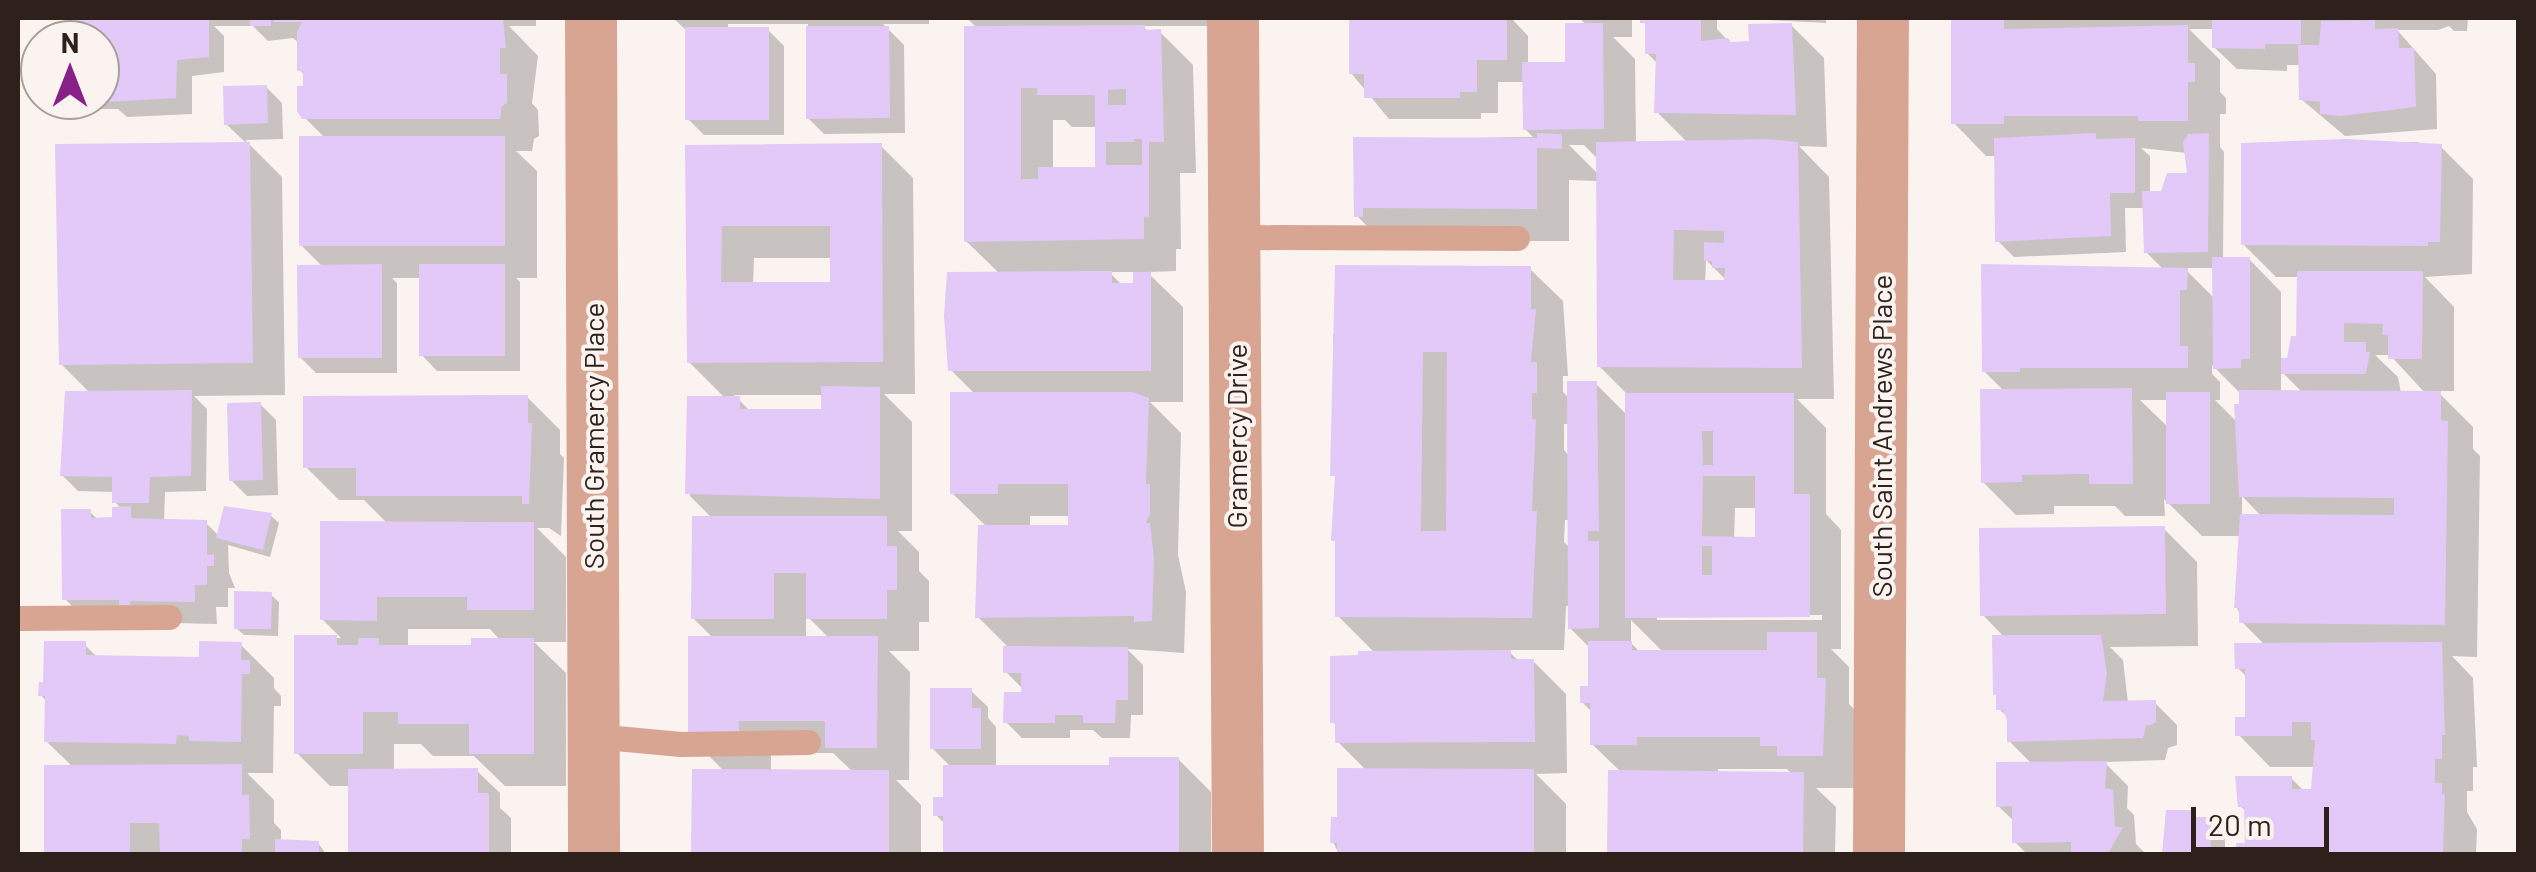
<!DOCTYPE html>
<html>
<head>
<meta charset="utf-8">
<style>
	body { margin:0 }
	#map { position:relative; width:2536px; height:872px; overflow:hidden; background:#faf3f0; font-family:Barlow,sans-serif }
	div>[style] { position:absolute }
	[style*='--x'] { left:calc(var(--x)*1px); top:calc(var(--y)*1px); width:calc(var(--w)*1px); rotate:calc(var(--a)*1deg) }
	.shadow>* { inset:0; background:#0003 }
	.building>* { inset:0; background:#e2c9f7 }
	.lane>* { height:25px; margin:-12.5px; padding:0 12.5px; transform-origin:12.5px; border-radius:12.5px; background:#d7a592 }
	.street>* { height:52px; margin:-26px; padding:0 26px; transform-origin:26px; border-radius:26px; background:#d7a592 }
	span { translate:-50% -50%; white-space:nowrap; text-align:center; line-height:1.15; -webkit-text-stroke:8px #faf3f0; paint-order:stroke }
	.street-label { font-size:28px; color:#2e211c }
	.frame { position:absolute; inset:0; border:20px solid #2e211c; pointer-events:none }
	.north { position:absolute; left:20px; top:20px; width:100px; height:100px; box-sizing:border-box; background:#faf3f0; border:2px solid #a89f9b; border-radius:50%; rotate:0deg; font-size:28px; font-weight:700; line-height:40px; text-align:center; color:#2e211c }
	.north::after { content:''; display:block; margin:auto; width:35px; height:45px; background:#872087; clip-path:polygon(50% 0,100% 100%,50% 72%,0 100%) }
	.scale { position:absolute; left:2191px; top:807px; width:138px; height:45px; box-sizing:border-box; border:5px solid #2e211c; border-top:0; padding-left:12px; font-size:30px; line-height:35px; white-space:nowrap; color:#2e211c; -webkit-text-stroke:8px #faf3f0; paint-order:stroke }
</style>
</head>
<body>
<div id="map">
	<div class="shadow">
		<i style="clip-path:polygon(77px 18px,536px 18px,536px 26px,509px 26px,538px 56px,532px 103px,538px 110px,539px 136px,534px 139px,532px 151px,516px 151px,537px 171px,537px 278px,516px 278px,520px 282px,520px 371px,437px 371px,421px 354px,422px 278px,392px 278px,397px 283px,397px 373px,316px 373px,300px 357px,324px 268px,301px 245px,325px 138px,304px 117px,305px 76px,300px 70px,300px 44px,293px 38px,268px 41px,253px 26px,214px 26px,224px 36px,224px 72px,192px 76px,192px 114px,127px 117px,118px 109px,92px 109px,83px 100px,100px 100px,100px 40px,76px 40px,82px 22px)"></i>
		<i style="clip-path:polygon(673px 18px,929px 18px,929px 24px,883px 24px,904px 45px,905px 133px,824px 134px,808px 118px,808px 24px,728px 24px,728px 30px,768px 30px,784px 46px,784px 135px,704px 135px,688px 119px,688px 32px)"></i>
		<i style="clip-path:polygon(evenodd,967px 18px,1212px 18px,1212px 26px,1142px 26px,1149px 32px,1160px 32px,1193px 65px,1196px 173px,1180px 173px,1181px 249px,1176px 249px,1176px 271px,1147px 272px,1183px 307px,1183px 402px,1150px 402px,1181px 433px,1178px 555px,1186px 592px,1184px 653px,1127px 649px,1143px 665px,1143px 715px,1131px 715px,1130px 738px,1102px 738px,1093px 730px,1070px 730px,1070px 738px,1022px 738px,1006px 722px,1024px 694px,1022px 688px,1006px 672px,1006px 645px,978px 617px,988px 528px,952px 493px,976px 395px,951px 370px,1000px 274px,966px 241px,978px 29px,967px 18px,1053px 120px,1065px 120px,1072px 127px,1097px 127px,1097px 170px,1053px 170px,1053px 120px,967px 18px,1109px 272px,1135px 272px,1135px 285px,1122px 285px,1109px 272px,967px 18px,1030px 516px,1071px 516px,1071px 528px,1030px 528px,1030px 516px)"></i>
		<i style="clip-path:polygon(evenodd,1351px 18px,1564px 18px,1513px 20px,1528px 36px,1528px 64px,1564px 64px,1588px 26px,1579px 18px,1632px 18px,1632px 37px,1613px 37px,1635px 59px,1636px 145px,1690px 145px,1657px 112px,1658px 64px,1647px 53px,1647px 27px,1642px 18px,1717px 18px,1717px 29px,1731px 44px,1752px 44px,1791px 25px,1824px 58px,1827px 147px,1799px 146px,1829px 177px,1834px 399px,1797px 399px,1826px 428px,1826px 514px,1841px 530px,1841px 649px,1831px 649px,1849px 667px,1849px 704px,1858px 713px,1855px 788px,1816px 788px,1836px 807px,1835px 854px,1610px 854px,1610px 773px,1622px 773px,1592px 744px,1592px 712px,1582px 702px,1590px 689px,1590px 648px,1570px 628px,1570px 606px,1566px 606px,1564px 650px,1507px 650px,1519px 661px,1533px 661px,1566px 694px,1567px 773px,1536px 774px,1566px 804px,1566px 854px,1339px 854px,1333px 842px,1339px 819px,1367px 771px,1338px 742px,1338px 727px,1333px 722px,1375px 653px,1338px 616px,1333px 334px,1530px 269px,1563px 301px,1568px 376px,1563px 376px,1563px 392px,1569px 398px,1596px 384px,1627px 415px,1627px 394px,1599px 366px,1598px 181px,1569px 180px,1569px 241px,1395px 240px,1390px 249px,1357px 216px,1356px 140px,1533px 137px,1525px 129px,1525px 82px,1498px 82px,1498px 113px,1481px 113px,1481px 119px,1389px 119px,1351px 73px,1351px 18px,1569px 145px,1584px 145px,1598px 159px,1598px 174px,1569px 145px,1351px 18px,1706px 260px,1729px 283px,1705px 283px,1706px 260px,1351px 18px,1564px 424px,1569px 424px,1569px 456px,1564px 450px,1564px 424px,1351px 18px,1735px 508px,1758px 508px,1758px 539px,1734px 539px,1735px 508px,1351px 18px,1565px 520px,1570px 520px,1570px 548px,1564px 542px,1565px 520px,1351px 18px,1657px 615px,1822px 615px,1822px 620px,1657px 620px,1657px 615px,1351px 18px,1631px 620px,1663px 652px,1640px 652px,1631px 643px,1631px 620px,1351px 18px,1718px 769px,1787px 769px,1792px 774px,1718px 774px,1718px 769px)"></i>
		<i style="clip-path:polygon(1736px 18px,1826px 18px,1826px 23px,1786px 21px)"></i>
		<i style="clip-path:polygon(evenodd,1974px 18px,2468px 18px,2467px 31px,2454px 31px,2449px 26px,2438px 30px,2397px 30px,2436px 74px,2437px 129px,2345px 136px,2301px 99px,2301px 65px,2287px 65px,2287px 71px,2237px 69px,2214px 47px,2214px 29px,2189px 29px,2220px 60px,2220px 92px,2226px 98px,2226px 114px,2220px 114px,2220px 147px,2224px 152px,2223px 259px,2249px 259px,2281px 292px,2281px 360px,2289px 360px,2299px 338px,2299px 277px,2276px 277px,2243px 244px,2244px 146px,2418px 142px,2422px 146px,2440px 146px,2473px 179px,2472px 274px,2425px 277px,2454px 307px,2454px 391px,2437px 391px,2473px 427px,2473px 449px,2480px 456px,2477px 657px,2452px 656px,2473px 678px,2477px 767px,2473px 767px,2473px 791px,2467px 791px,2467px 812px,2477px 829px,2476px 854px,2239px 854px,2239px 846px,2247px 846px,2246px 812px,2241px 806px,2291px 778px,2304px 791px,2313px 791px,2317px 767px,2270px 767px,2238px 734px,2248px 719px,2247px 677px,2238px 668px,2265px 645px,2242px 622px,2237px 607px,2238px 542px,2243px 542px,2243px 536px,2202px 536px,2164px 499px,2165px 516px,2125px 516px,2115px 506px,2054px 506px,2054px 514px,2016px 515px,1983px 482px,2004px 391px,1984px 371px,2165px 271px,2146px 252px,2145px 208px,2125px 208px,2126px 252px,2014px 257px,1998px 241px,1997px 156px,1986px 156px,1954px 123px,1974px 18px,2141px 148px,2187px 153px,2190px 176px,2163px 193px,2150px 193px,2150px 156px,2141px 148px,1974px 18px,2184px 268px,2215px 268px,2215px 299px,2184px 268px,1974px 18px,2375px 355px,2390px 355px,2426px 394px,2401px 393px,2398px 377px,2375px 355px,1974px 18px,2212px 365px,2242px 395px,2238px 423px,2215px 400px,2220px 400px,2220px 382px,2212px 374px,2212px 365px,1974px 18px,2281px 371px,2303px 393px,2281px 392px,2281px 371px,1974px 18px,2140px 400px,2169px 400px,2169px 428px,2140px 400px,1974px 18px,2242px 496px,2262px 517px,2242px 517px,2242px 496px)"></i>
		<i style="clip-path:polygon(266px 87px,282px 103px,283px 139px,245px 140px,282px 177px,285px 395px,194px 396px,207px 409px,206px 491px,165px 492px,164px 521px,206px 523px,219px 536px,271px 516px,279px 523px,270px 557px,228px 545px,229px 573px,235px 588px,228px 588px,228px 607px,216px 607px,217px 624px,87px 621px,65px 599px,90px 512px,98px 520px,115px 519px,122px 509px,115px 502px,115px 492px,78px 491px,62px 475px,91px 394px,61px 364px,247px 144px,226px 124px)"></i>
		<i style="clip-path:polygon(evenodd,881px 146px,913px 178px,915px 394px,884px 394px,912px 422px,912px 531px,898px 531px,919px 552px,919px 571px,929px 581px,929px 622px,919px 622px,919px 651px,889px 651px,910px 672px,909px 780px,896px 780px,921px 805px,921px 854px,694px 854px,694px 771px,725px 772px,690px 737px,714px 639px,693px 618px,712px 518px,690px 496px,690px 399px,726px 399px,689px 362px,688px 147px,881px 146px,754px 258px,833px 258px,833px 284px,753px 284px,754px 258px,881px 146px,734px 395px,823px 395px,823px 412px,751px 412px,734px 395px,881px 146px,806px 615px,830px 639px,806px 639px,806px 615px,881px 146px,771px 753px,833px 753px,853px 772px,771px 772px,771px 753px)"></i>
		<i style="clip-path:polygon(evenodd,527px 397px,560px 430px,560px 454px,564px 458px,561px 536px,549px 528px,537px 528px,566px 557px,566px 642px,534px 642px,566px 673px,566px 786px,505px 786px,474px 756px,433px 756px,421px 744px,394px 744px,394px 771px,477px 771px,500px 793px,500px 808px,511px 818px,511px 854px,355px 854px,351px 850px,350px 786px,330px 786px,297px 753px,297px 638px,341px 638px,322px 619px,388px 524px,364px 500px,339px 500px,306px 467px,527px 397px,408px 629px,490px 629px,501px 641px,474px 648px,408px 648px,408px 629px)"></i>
		<i style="clip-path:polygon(260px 404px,276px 420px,278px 495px,247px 496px,231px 480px)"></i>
		<i style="clip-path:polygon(2164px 529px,2197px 562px,2198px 646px,2110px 647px,2123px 660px,2128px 703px,2154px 702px,2177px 725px,2177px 745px,2168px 748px,2165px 760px,2104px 762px,2128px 786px,2127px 808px,2134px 815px,2136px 844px,2144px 852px,2027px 854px,2015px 842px,2015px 822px,1998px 806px,2032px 764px,2009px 741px,2009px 718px,1999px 709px,2004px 637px,1983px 615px)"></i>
		<i style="clip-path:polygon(271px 595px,279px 602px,278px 636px,244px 635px,236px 628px)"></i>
		<i style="clip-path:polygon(84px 644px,98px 658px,202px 660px,241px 645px,274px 678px,274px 688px,281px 696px,281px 706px,274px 706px,273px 773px,247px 773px,274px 800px,274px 823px,281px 830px,281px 842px,318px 843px,326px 854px,47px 854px,47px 768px,73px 767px,46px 741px,47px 702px,41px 695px)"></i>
		<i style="clip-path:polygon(971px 691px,988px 707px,988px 718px,996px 727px,996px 768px,1112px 768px,1178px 759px,1211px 792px,1211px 854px,946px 854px,946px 825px,936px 815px,946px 799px,952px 768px,932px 748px)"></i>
		<i style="clip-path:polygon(2168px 812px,2190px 812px,2197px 819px,2209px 819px,2225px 835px,2225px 854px,2166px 854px)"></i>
	</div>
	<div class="building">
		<i style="clip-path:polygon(209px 18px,209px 57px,177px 60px,176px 98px,108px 102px,108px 94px,100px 94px,100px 40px,74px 40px,74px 20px)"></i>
		<i style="clip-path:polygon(250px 18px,271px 18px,271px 26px,250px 26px)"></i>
		<i style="clip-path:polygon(274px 18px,503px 18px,506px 48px,500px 48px,500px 74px,507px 74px,507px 103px,502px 106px,500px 119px,302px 119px,297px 111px,297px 86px,303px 86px,303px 71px,297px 71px,297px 32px,302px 22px,274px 22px)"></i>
		<i style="clip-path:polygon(1349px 18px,1507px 18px,1507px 60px,1477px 60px,1477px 92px,1460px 92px,1460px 98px,1364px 98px,1364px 74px,1349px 74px)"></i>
		<i style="clip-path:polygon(1640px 18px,1701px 18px,1701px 41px,1728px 38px,1731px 42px,1749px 41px,1748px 24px,1792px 23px,1796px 115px,1654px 113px,1656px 54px,1645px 54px,1645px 23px,1640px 23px)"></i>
		<i style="clip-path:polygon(1951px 18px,2004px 18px,2004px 29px,2188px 25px,2188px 63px,2195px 63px,2195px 82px,2188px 82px,2188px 121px,2138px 121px,2138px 116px,2004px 116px,2004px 124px,1951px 124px)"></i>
		<i style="clip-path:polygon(2212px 18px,2301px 18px,2301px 44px,2265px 44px,2265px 49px,2212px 48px)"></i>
		<i style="clip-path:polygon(2375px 20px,2375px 29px,2398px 28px,2399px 48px,2414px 48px,2416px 107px,2340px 116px,2320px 114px,2320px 102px,2299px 100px,2298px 45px,2319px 45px,2321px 21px)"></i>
		<i style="clip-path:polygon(1565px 23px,1603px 23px,1604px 129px,1523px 130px,1522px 62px,1565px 62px)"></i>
		<i style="clip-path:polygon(evenodd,1145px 25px,1145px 30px,1161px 29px,1164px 142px,1149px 142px,1149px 217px,1144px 217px,1144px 239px,964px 242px,964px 26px,1145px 25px,1021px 88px,1037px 88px,1037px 95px,1095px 95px,1095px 167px,1038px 167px,1038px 179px,1021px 179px,1021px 88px,1145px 25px,1126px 89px,1126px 105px,1108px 105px,1108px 90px,1126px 89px,1145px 25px,1134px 139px,1142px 139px,1142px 165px,1106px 165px,1106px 142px,1134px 142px,1134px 139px)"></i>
		<i style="clip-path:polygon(806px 26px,889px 26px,890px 118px,806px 119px)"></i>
		<i style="clip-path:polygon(685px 27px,769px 27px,769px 120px,685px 120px)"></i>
		<i style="clip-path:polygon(267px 85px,268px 123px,224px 125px,223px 86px)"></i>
		<i style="clip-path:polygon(1537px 133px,1562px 134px,1562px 149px,1537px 148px,1537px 209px,1363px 208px,1363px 217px,1354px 217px,1353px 137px,1537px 138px)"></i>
		<i style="clip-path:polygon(2096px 133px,2096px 139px,2135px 138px,2135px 193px,2110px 193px,2111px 236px,1995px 242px,1994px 138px)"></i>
		<i style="clip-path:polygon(2209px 133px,2208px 252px,2144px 253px,2142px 191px,2161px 191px,2167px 173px,2187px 173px,2183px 142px,2188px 134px)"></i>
		<i style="clip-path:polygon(299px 136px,505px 136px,505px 246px,299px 246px)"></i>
		<i style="clip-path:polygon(evenodd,1767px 139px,1798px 142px,1802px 368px,1597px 367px,1596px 142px,1767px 139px,1674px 230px,1724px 231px,1724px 243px,1704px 242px,1704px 261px,1712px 261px,1712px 268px,1725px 268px,1724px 280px,1673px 280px,1674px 230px)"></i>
		<i style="clip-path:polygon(2346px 139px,2442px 144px,2440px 242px,2428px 242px,2428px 246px,2241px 245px,2241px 143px)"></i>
		<i style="clip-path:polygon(250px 142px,253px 363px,59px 365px,55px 144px)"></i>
		<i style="clip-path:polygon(evenodd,882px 143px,883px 362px,687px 363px,685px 145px,882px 143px,722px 226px,830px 226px,830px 282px,721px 282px,722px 226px)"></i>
		<i style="clip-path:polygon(2212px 257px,2250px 257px,2250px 359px,2241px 359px,2241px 368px,2213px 369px)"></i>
		<i style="clip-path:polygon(382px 264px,382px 358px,298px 358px,297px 265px)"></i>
		<i style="clip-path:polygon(419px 264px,505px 264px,505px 356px,419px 356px)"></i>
		<i style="clip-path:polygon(1981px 264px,2188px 268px,2187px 290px,2180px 290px,2180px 346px,2188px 346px,2188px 368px,2020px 368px,2020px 372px,1982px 372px)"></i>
		<i style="clip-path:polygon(evenodd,1335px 265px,1531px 266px,1531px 309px,1536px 309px,1531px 362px,1537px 362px,1537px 393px,1532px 393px,1532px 419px,1536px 419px,1532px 511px,1537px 511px,1532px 618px,1335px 617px,1335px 541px,1331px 541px,1335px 476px,1330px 476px,1335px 265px,1423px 352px,1447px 352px,1446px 531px,1421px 531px,1423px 352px)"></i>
		<i style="clip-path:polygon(1084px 271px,1112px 271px,1112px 283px,1133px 283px,1133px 272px,1151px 272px,1151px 371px,948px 371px,944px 316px,947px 272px)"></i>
		<i style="clip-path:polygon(2297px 271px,2423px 271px,2422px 359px,2388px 359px,2388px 335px,2382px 335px,2383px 324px,2344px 323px,2344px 342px,2366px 342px,2366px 352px,2370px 352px,2366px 374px,2281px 374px,2281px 358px,2287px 358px,2291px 336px,2296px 336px)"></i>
		<i style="clip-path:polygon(1567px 381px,1597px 381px,1599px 531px,1588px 531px,1588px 541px,1599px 541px,1599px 628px,1568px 629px)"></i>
		<i style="clip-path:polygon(821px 386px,880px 387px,880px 499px,685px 494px,687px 396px,740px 396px,740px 409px,821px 409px)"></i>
		<i style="clip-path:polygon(2132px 388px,2133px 484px,2089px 484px,2089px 474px,2022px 475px,2022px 482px,1981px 483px,1980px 389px)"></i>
		<i style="clip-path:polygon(192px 390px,191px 476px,150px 477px,149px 503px,112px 503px,112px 477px,60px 476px,65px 391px)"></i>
		<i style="clip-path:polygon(2239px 390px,2441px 391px,2441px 420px,2448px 421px,2445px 625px,2239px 623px,2239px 608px,2234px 608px,2240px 514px,2394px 515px,2394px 498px,2239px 497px,2234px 404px,2239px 404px)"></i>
		<i style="clip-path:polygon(950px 392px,1133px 392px,1149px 398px,1146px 484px,1150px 484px,1150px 514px,1146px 523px,1150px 523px,1154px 558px,1152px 621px,1134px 622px,1134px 616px,975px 618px,978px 525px,1068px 525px,1068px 484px,998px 484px,998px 494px,950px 494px)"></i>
		<i style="clip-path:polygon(2166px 392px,2210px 392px,2210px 504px,2166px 504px)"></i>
		<i style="clip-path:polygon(evenodd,1625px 393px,1794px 393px,1794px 494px,1810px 494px,1810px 617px,1625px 618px,1625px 393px,1702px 431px,1713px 431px,1713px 465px,1703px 465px,1702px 431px,1625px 393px,1703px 476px,1755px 476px,1755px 537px,1702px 536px,1703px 476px,1625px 393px,1702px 546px,1712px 546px,1712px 575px,1702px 575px,1702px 546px)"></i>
		<i style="clip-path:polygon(528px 395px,528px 423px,532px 423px,529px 504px,522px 504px,522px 496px,356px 496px,356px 468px,303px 468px,303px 396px)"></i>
		<i style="clip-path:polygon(261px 402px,263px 480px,229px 481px,227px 403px)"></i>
		<i style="clip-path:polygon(131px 506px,131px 518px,207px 520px,207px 555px,214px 554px,214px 566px,207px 566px,207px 585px,195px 585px,195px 602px,130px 601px,130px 606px,119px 605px,119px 600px,62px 600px,61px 509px,91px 509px,91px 518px,112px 517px,112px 507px)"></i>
		<i style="clip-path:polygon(224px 506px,272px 513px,263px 550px,216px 538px)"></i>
		<i style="clip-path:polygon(692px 516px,887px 516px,887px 546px,897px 546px,897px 590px,887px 590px,887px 619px,806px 619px,806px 573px,774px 573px,774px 619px,691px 619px)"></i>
		<i style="clip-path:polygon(320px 521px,534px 522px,534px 610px,467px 610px,467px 597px,377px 597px,377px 621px,320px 620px)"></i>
		<i style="clip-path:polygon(2165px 526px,2166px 614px,1980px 616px,1979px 528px)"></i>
		<i style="clip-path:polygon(234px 591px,272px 592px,271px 629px,234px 629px)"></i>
		<i style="clip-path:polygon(1767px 632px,1817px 632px,1817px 678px,1826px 678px,1823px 756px,1777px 756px,1777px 746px,1760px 746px,1760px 737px,1637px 737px,1637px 745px,1590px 745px,1590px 703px,1580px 703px,1580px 686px,1588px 686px,1588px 641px,1632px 641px,1632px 650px,1767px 650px)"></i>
		<i style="clip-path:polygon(294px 635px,337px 635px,337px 645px,358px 645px,358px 638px,379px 638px,379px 645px,471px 645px,471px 638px,534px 638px,534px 754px,469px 754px,469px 724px,398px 724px,398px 712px,363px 712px,363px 754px,294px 754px)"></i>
		<i style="clip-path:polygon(1992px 635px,2101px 635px,2107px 673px,2103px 701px,2156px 700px,2156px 723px,2146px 726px,2143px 738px,2007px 742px,2007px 720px,2003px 710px,1996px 710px,1996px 695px,1993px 695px)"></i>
		<i style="clip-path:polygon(688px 636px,878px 636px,877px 748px,825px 748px,825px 721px,739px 721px,739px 738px,688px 738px)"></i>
		<i style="clip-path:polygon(44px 641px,86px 641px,86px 655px,199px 657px,199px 641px,242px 642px,241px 660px,250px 660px,250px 674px,242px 674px,241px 742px,189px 741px,189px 736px,177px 735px,176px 744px,44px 742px,45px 696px,38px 696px,39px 682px,43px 682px)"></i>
		<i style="clip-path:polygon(2442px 642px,2445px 735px,2442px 735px,2442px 759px,2435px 759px,2435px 783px,2442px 783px,2442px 794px,2445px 794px,2443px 854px,2237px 854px,2236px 843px,2245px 843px,2244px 807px,2238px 807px,2235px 776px,2292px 776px,2292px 789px,2311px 789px,2315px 740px,2311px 740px,2311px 722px,2292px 722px,2292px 736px,2235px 736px,2235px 717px,2245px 717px,2245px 669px,2235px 669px,2234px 643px)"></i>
		<i style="clip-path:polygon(1003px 646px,1128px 647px,1128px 700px,1116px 700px,1115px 723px,1083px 723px,1083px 715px,1055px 715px,1055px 723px,1003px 723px,1004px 692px,1021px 692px,1021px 673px,1003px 673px)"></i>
		<i style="clip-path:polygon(1511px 650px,1511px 659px,1534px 659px,1535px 742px,1335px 743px,1335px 723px,1330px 723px,1330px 656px,1358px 655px,1358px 651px)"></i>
		<i style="clip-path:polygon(930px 688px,972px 688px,972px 708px,981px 708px,981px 749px,930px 749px)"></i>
		<i style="clip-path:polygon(1109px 757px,1179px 757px,1179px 854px,943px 854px,943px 816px,933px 816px,933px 797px,943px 797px,943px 765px,1109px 765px)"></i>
		<i style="clip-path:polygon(2107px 761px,2105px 788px,2113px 790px,2115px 827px,2123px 827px,2108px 854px,2071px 854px,2071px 842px,2012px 843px,2012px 806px,1996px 807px,1996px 762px)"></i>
		<i style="clip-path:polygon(242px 764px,242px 795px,249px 795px,250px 839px,242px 839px,242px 854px,160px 854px,159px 823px,130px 823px,130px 854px,44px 854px,44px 765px)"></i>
		<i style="clip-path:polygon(478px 768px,478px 793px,489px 793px,489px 854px,348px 852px,348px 769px)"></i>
		<i style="clip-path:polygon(1337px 768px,1534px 769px,1534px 854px,1337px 854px,1337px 843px,1330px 843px,1331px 817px,1337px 817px)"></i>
		<i style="clip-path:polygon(692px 769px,889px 770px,889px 854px,691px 854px)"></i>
		<i style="clip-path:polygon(1608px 770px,1804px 772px,1803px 854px,1607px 854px)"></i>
		<i style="clip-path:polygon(2166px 810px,2192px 810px,2192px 817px,2210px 817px,2211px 854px,2162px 854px)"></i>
		<i style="clip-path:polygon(275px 839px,319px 841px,319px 854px,275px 854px)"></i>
	</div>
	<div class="lane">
		<i style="--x:1234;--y:237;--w:283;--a:0.2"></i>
		<i style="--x:18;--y:618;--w:151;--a:-0.4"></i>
		<i style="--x:594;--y:736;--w:87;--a:5.3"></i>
		<i style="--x:681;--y:744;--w:127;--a:-0.9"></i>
	</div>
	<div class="street">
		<i style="--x:591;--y:18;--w:836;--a:89.79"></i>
		<i style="--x:1233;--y:18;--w:836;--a:89.66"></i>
		<i style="--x:1879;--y:854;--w:836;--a:-89.73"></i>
	</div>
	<div class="street-label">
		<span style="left:593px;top:436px;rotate:-90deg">South Gramercy Place</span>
		<span style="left:1236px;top:436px;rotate:-90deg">Gramercy Drive</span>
		<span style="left:1881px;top:436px;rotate:-90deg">South Saint Andrews Place</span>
	</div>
	<div class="frame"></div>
	<div class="north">N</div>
	<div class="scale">20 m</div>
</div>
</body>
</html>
